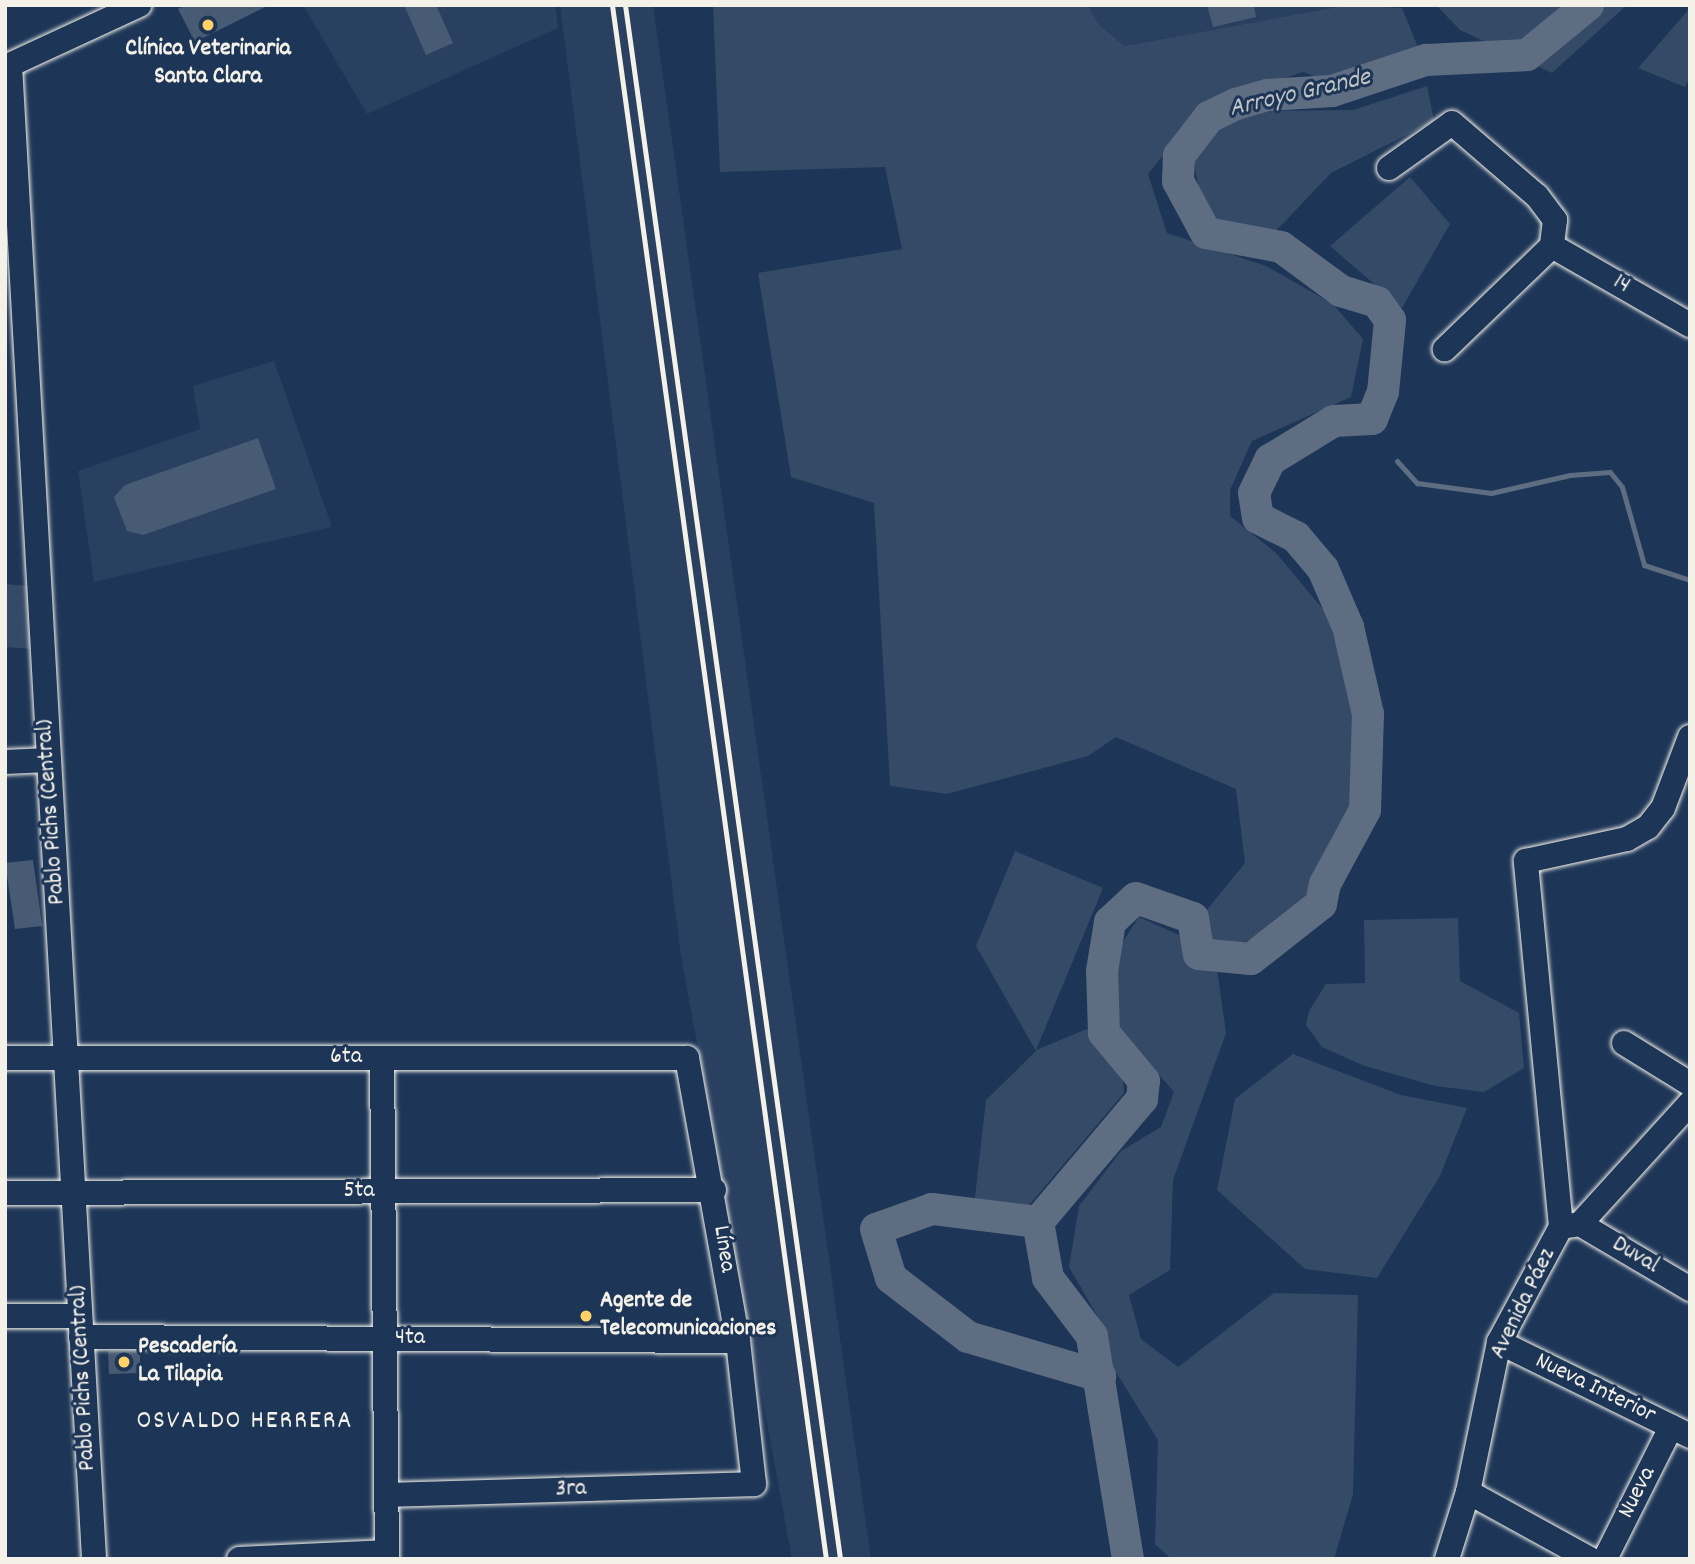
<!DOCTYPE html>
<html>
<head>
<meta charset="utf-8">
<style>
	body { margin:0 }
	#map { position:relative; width:1695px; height:1564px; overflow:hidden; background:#1d3557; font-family:Dekko,sans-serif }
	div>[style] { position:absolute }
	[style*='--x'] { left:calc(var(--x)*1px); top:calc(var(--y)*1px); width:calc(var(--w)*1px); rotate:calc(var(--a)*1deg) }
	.built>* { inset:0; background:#2a4060 }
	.green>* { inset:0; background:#354a67 }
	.stream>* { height:5px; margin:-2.5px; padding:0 2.5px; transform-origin:2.5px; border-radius:2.5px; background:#5e6d82 }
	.river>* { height:32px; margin:-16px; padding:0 16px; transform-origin:16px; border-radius:16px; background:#5e6d82 }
	.building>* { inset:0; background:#485b74 }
	.roads { filter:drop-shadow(0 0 2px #f4f1e8) drop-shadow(0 0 2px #f4f1e8) }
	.minor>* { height:24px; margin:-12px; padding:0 12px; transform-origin:12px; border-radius:12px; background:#1d3557 }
	.rail>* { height:5px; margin:-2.5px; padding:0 2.5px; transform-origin:2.5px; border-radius:2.5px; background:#f4f1e8 }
	.dots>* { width:19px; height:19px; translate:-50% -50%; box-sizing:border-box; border:4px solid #1d3557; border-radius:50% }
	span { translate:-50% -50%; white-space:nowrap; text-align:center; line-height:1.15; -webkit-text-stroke:6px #1d3557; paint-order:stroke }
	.poi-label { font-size:24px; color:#f4f1e8; font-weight:700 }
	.left { translate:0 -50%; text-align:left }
	.street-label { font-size:24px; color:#f4f1e8 }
	.water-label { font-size:26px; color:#c0c3c4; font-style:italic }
	.neighbourhood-label { font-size:26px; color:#f4f1e8; letter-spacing:2px }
	.frame { position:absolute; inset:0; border:7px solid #f4f1e8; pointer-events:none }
</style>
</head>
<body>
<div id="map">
	<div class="built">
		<i style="clip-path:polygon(303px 5px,555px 5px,558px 28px,367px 114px)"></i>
		<i style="clip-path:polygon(560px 5px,653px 5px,871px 1559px,792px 1559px,681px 956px)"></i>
		<i style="clip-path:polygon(1088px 5px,1348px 5px,1125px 46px,1099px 25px)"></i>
		<i style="clip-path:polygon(274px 361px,332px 527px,94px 582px,78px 471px,200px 429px,193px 386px)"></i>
	</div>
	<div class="green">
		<i style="clip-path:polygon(713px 5px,1088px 5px,1099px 25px,1125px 46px,1348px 5px,1402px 8px,1419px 50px,1328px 82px,1303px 72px,1203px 106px,1148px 174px,1167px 233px,1266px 266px,1333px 304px,1363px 339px,1351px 397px,1252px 441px,1230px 490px,1230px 516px,1276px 553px,1327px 614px,1350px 690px,1357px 736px,1354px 810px,1322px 874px,1292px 919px,1241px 944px,1204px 946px,1205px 912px,1245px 863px,1236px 789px,1116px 737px,1088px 756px,947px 794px,890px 786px,874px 503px,791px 477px,758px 273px,902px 249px,885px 167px,720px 172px)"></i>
		<i style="clip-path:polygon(1436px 5px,1627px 5px,1552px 73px,1460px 30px)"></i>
		<i style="clip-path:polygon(1690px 8px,1690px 78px,1685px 87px,1638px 68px)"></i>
		<i style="clip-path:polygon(1427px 86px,1434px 121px,1331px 173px,1272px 235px,1217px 224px,1200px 195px,1193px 158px,1223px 120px,1267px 111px,1353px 110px)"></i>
		<i style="clip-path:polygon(1410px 177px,1450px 224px,1402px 308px,1330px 246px)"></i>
		<i style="clip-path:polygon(5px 584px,29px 586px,32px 649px,5px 647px)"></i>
		<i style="clip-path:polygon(1015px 851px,1103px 888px,1036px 1050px,1087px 1029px,1122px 1071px,1124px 1093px,1024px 1211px,974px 1206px,986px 1100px,1036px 1051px,976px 946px)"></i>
		<i style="clip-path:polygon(1139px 917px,1179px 935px,1187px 959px,1217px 969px,1226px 1033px,1173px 1180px,1170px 1270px,1129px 1295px,1141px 1339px,1178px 1367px,1274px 1293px,1358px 1295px,1353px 1494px,1334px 1559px,1171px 1559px,1155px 1544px,1158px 1440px,1111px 1364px,1101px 1322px,1069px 1267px,1079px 1206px,1121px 1151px,1161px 1127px,1174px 1092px,1120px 1030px,1113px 987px,1120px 946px)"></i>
		<i style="clip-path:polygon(1458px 918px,1460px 981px,1519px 1013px,1524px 1068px,1484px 1092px,1435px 1086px,1362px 1065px,1322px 1047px,1306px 1025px,1309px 1011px,1326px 984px,1365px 983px,1364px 920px)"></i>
		<i style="clip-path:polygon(1293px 1054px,1401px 1095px,1467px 1108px,1440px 1176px,1377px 1278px,1305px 1269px,1217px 1190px,1235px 1099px)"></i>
	</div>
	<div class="stream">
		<i style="--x:1397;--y:461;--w:30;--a:48"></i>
		<i style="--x:1417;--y:483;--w:75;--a:7.7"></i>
		<i style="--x:1491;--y:493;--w:81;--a:-12.8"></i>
		<i style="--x:1570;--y:475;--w:40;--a:-4.3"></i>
		<i style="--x:1610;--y:472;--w:19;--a:51"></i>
		<i style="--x:1622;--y:487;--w:81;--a:74.2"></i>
		<i style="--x:1644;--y:565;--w:48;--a:18.1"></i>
	</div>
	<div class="river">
		<i style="--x:1038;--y:1222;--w:107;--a:-173"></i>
		<i style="--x:932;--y:1209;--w:59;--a:160.3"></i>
		<i style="--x:876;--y:1229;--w:51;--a:73"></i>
		<i style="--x:891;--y:1278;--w:97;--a:37.5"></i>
		<i style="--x:968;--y:1337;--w:138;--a:16.5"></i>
		<i style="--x:1128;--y:1559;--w:226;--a:-99.2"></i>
		<i style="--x:1092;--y:1336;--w:73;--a:-127.2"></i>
		<i style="--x:1048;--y:1278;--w:57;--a:-100.1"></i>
		<i style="--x:1038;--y:1222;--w:161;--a:-49.8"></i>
		<i style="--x:1142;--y:1099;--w:18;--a:-84"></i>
		<i style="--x:1144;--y:1081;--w:62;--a:-129.8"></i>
		<i style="--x:1104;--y:1033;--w:62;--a:-91.8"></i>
		<i style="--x:1102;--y:971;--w:50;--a:-80.7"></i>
		<i style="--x:1110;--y:922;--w:35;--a:-43"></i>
		<i style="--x:1136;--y:898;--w:60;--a:19.3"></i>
		<i style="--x:1193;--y:918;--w:36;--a:81"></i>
		<i style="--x:1199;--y:954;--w:52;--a:5.5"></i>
		<i style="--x:1251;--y:959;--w:89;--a:-38.2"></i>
		<i style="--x:1321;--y:904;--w:20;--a:-79"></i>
		<i style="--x:1325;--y:884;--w:84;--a:-61.6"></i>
		<i style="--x:1365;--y:810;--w:96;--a:-88.2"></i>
		<i style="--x:1368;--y:714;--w:89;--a:-102.9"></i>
		<i style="--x:1348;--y:627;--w:63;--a:-113.3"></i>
		<i style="--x:1323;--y:569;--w:42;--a:-130.2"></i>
		<i style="--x:1296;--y:537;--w:42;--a:-153.4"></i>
		<i style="--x:1258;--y:518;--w:25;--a:-99"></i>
		<i style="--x:1254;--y:493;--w:37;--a:-64"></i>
		<i style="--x:1270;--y:460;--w:75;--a:-31.4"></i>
		<i style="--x:1334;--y:421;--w:38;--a:-3"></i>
		<i style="--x:1372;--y:419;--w:29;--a:-68"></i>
		<i style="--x:1383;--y:392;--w:72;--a:-84.4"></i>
		<i style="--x:1390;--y:320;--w:22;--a:-126"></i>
		<i style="--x:1377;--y:302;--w:38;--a:-163"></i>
		<i style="--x:1341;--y:291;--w:74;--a:-143.7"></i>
		<i style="--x:1281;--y:247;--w:76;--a:-169.4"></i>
		<i style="--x:1206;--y:233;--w:59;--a:-118.3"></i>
		<i style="--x:1178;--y:181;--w:25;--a:-88"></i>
		<i style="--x:1179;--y:156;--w:49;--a:-52.4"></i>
		<i style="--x:1209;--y:117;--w:30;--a:-26"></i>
		<i style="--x:1236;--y:104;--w:33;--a:-16"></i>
		<i style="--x:1268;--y:95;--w:64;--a:-3.6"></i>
		<i style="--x:1332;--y:91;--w:99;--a:-18.3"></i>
		<i style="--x:1426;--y:60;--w:101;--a:-2.8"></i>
		<i style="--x:1527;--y:55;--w:79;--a:-39.3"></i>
	</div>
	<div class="building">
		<i style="clip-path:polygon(185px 5px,269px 5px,195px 42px,178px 9px)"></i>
		<i style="clip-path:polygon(404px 5px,436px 5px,453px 43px,426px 55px)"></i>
		<i style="clip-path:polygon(1207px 5px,1254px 5px,1256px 17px,1213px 27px)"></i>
		<i style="clip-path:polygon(258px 438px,276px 489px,143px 535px,127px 531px,114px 497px,125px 485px)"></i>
		<i style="clip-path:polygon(33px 860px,42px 926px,15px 929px,5px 863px)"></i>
		<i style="clip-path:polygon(140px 1350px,140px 1373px,109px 1374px,108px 1351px)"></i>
	</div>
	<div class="roads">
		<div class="minor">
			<i style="--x:10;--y:65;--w:1496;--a:86.78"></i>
			<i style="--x:5;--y:67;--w:148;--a:-24.8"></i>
			<i style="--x:1389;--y:168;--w:77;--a:-35.5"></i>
			<i style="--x:1452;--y:123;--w:112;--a:40.7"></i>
			<i style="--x:1537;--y:196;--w:30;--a:53"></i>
			<i style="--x:1555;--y:220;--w:26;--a:97"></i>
			<i style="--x:1552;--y:246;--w:149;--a:136.1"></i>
			<i style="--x:1552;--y:246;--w:159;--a:29.8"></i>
			<i style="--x:5;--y:762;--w:43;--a:-2.7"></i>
			<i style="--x:1624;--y:1043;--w:78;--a:31.8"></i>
			<i style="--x:5;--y:1058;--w:682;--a:0"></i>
			<i style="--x:687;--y:1058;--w:288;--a:79.8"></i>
			<i style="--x:738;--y:1341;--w:144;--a:83.6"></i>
			<i style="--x:754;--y:1484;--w:365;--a:178.3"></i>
			<i style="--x:382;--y:1058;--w:501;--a:89.43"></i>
			<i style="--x:5;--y:1193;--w:709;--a:-0.24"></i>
			<i style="--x:1580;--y:1224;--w:128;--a:30.6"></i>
			<i style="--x:1561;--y:1227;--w:368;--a:-95.5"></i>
			<i style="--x:1526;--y:861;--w:103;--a:-12.3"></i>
			<i style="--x:1627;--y:839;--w:24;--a:-30"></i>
			<i style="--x:1648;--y:827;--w:24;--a:-52"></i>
			<i style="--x:1663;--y:808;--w:76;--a:-69.2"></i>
			<i style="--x:5;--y:1316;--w:74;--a:0"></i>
			<i style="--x:81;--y:1337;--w:657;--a:0.35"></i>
			<i style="--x:1499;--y:1342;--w:213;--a:26.2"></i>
			<i style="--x:1468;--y:1492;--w:139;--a:28.8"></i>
			<i style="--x:239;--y:1559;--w:148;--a:-2.7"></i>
			<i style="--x:1447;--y:1559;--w:70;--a:-72.6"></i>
			<i style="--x:1468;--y:1492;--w:153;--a:-78.3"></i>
			<i style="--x:1499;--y:1342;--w:131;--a:-61.7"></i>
			<i style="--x:1561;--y:1227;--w:19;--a:-9"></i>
			<i style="--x:1580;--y:1224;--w:164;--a:-47.7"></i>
			<i style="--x:1605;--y:1559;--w:148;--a:-63.4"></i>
		</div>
	</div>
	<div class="rail">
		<i style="--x:612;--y:5;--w:1569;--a:82.16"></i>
		<i style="--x:625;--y:5;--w:1569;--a:82.12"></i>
	</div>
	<div class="dots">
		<i style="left:208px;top:25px;background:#ffd166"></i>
		<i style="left:586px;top:1316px;background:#ffd166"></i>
		<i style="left:124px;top:1362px;background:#ffd166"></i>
	</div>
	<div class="poi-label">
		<span style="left:208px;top:64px">Clínica Veterinaria<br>Santa Clara</span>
		<span class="left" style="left:600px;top:1316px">Agente de<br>Telecomunicaciones</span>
		<span class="left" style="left:138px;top:1362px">Pescadería<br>La Tilapia</span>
	</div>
	<div class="street-label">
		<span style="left:1621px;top:285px;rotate:30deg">14</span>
		<span style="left:52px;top:812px;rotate:-94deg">Pablo Pichs (Central)</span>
		<span style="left:346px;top:1058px">6ta</span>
		<span style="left:359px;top:1192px">5ta</span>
		<span style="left:723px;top:1249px;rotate:81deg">Línea</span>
		<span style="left:1635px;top:1256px;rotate:31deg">Duval</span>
		<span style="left:1524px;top:1304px;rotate:-64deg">Avenida Páez</span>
		<span style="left:410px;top:1339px">4ta</span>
		<span style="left:84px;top:1378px;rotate:-93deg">Pablo Pichs (Central)</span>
		<span style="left:1595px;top:1389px;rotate:26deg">Nueva Interior</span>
		<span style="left:571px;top:1490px;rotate:-2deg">3ra</span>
		<span style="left:1638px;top:1493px;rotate:-63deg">Nueva</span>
	</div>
	<div class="water-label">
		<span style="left:1300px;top:94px;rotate:-13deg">Arroyo Grande</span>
	</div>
	<div class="neighbourhood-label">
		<span style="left:245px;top:1422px">OSVALDO HERRERA</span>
	</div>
	<div class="frame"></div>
</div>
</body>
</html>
